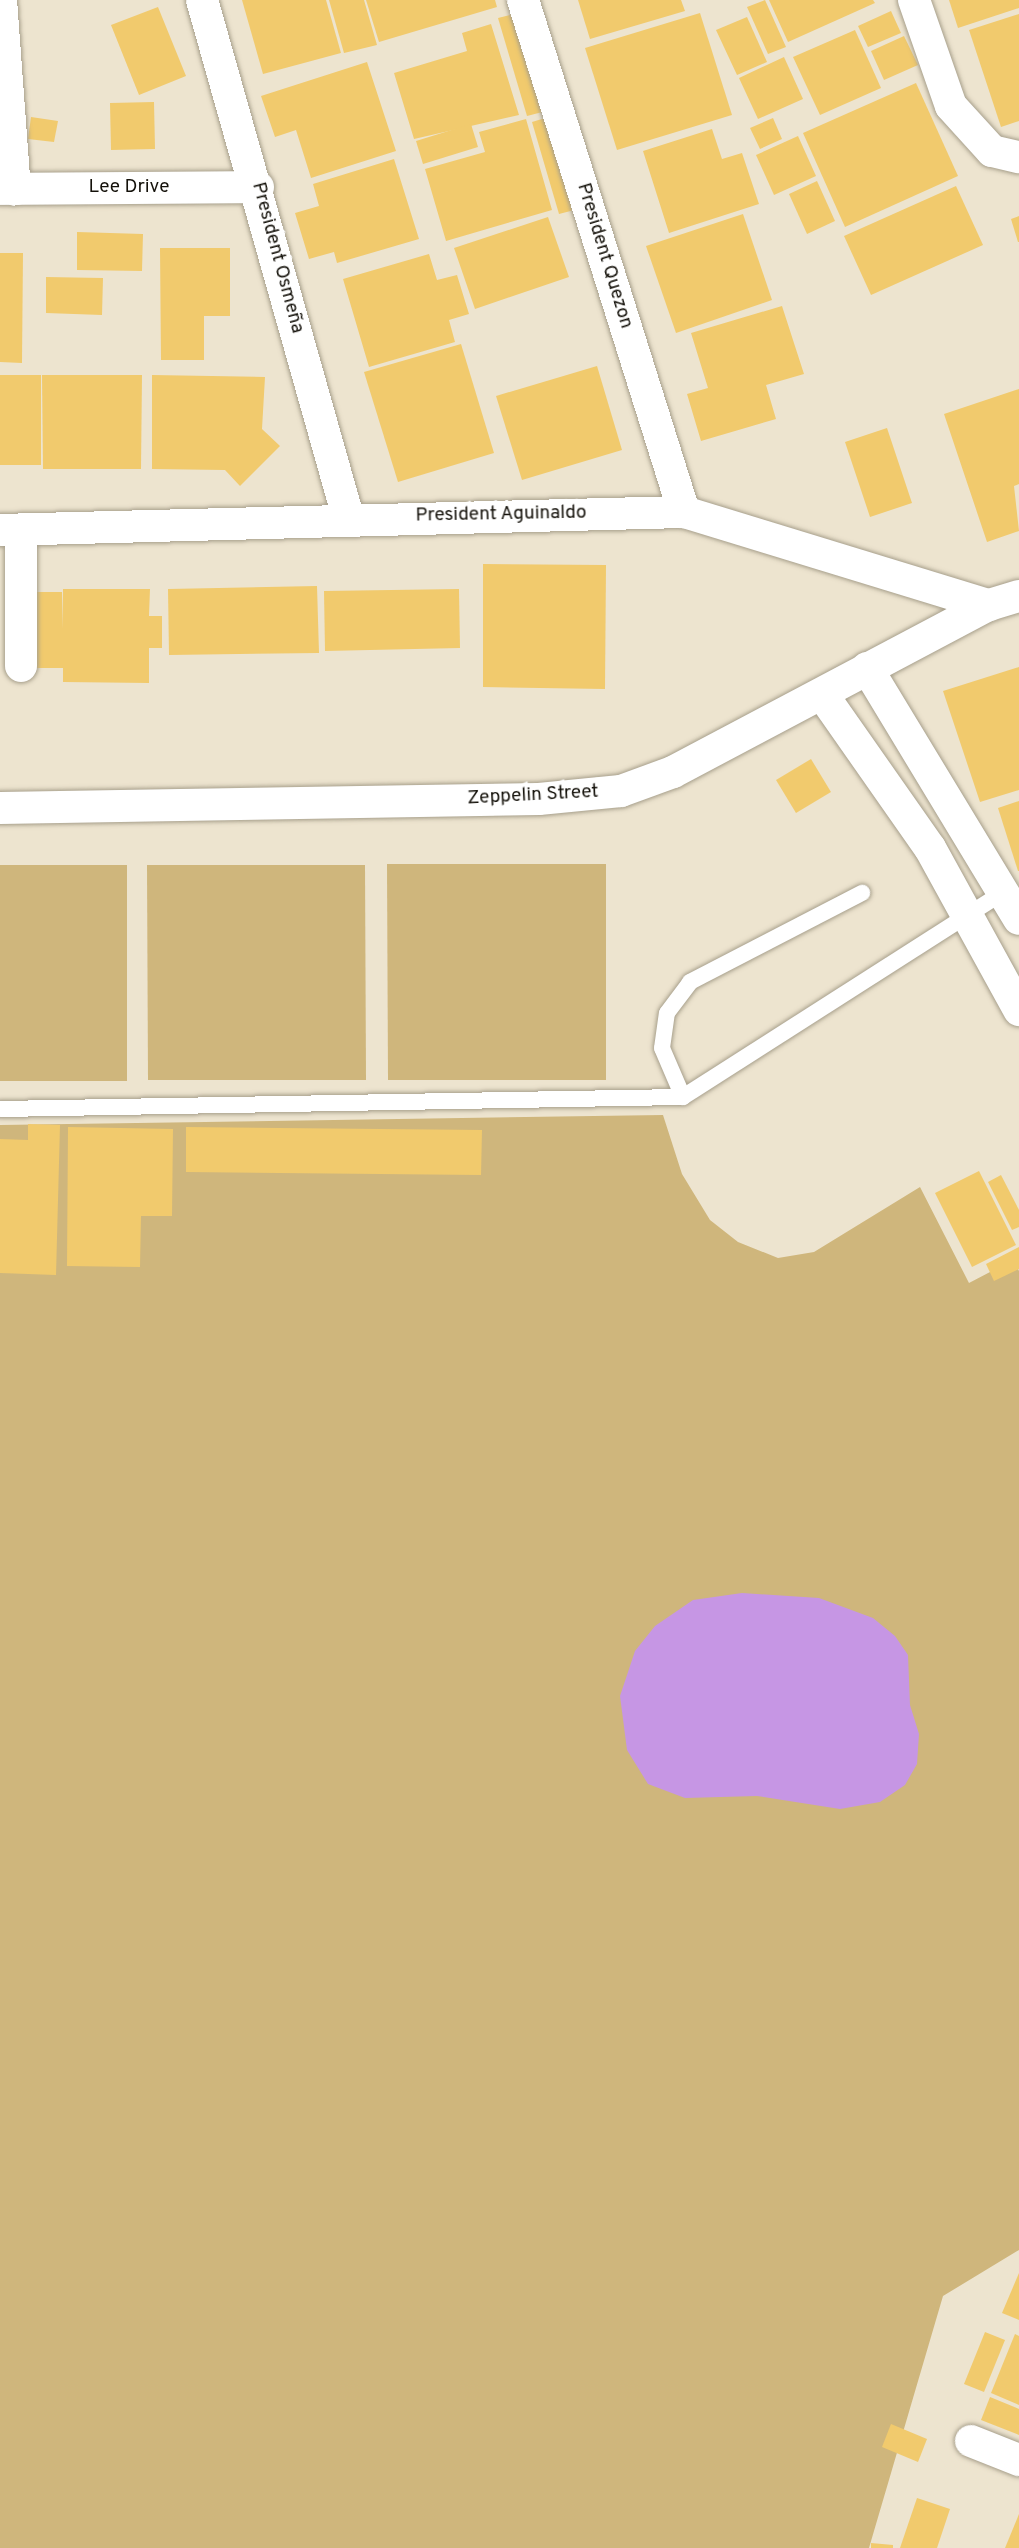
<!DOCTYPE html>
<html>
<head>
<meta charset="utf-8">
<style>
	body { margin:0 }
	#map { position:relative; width:1019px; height:2548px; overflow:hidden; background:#ede4cf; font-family:Overpass,sans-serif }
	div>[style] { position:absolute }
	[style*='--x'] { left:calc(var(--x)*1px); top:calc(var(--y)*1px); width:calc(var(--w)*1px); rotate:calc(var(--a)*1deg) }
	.green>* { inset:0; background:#cfb67c }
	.water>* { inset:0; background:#c696e4 }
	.building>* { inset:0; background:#f1ca6d }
	.roads { filter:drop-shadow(0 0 2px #a79f8b) drop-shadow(0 0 2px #a79f8b) }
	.lane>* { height:16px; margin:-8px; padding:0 8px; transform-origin:8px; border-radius:8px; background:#fff }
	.street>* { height:32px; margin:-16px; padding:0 16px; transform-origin:16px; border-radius:16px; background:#fff }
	span { translate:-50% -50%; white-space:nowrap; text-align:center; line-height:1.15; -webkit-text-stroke:7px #fff; paint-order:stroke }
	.street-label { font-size:19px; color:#14110a }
</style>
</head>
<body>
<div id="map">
	<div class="green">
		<i style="clip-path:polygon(387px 864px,606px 864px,606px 1080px,388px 1080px)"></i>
		<i style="clip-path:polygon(0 865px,127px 865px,127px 1081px,0 1081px)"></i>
		<i style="clip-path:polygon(147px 865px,365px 865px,366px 1080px,148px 1080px)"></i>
		<i style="clip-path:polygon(663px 1115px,682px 1174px,710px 1220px,738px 1242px,778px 1258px,814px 1252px,920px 1187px,969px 1283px,1013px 1260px,1019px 1271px,1019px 2250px,943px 2296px,869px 2548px,0 2548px,0 1125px)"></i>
	</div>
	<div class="water">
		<i style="clip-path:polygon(742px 1593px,819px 1598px,873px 1618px,895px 1636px,908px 1655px,910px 1705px,919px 1734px,917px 1764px,905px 1785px,880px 1802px,840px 1809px,757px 1796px,685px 1798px,648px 1784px,627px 1750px,620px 1696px,635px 1651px,655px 1626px,693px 1600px)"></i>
	</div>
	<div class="building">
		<i style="clip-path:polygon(242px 0,326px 0,341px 53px,263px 74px)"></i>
		<i style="clip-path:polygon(329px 0,364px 0,377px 45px,344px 53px)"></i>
		<i style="clip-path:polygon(366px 0,495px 0,497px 7px,379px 42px)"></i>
		<i style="clip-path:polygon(578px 0,681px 0,685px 11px,590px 39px)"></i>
		<i style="clip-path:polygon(765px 0,786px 47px,768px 54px,747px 7px)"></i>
		<i style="clip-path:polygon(769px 0,873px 0,875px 3px,788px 42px)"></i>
		<i style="clip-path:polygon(949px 0,1019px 0,1019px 8px,958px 28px)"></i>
		<i style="clip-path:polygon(158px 7px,186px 76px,139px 95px,111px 25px)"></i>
		<i style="clip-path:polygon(525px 11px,554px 109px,527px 116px,498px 18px)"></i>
		<i style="clip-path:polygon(891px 11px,901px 33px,868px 47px,858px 26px)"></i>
		<i style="clip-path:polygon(700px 13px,732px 115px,617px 150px,585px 48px)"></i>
		<i style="clip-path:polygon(1019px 14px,1019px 121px,1001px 127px,969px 30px)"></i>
		<i style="clip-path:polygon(747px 17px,767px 62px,737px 75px,716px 30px)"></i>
		<i style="clip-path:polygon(491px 24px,519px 115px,414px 139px,394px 73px,467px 51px,462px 33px)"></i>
		<i style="clip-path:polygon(855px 30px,881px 88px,820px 115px,793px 57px)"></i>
		<i style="clip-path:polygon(904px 36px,918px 65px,884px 80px,871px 51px)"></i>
		<i style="clip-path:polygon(784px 57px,803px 99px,758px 119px,739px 78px)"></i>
		<i style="clip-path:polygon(367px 62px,396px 151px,311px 178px,296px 130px,275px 137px,261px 96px)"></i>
		<i style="clip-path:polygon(916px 83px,958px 176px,845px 227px,803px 133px)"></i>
		<i style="clip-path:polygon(154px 102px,155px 149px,111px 150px,110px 103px)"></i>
		<i style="clip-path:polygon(555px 115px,582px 208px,559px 214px,532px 122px)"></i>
		<i style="clip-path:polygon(31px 117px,58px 121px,54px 142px,28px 139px)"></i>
		<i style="clip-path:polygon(773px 118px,782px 139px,760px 149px,750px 128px)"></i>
		<i style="clip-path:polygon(526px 119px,552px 210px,446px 241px,425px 169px,485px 152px,479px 132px)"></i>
		<i style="clip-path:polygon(471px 124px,478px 147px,423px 164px,416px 141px)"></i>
		<i style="clip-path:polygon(712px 129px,722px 159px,742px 153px,759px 204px,669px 233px,643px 151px)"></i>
		<i style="clip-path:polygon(798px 136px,816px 176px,774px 195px,756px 155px)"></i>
		<i style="clip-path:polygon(394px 159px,419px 239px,337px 263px,334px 252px,309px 259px,295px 213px,319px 206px,313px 184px)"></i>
		<i style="clip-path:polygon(817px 181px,835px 221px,807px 234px,789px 194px)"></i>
		<i style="clip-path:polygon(956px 186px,983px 245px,871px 295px,844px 236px)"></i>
		<i style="clip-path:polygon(743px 214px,772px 300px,676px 333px,646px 246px)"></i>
		<i style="clip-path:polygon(1019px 216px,1019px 242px,1018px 242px,1011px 219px)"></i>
		<i style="clip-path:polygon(548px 217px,569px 277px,475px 309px,454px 248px)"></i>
		<i style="clip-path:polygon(77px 232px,143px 234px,142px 271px,77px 270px)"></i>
		<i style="clip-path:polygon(160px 248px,230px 248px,230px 316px,204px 316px,204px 360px,161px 360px)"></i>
		<i style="clip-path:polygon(0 253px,23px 253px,22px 363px,0 362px)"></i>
		<i style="clip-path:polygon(429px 254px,437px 280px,457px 275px,469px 314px,449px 320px,455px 342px,369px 367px,343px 279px)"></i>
		<i style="clip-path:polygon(46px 277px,103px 278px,102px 315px,46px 313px)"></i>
		<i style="clip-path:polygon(782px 306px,804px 374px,766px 385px,776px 419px,701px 441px,687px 394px,708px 388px,691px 333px)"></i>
		<i style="clip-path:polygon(461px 344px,494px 453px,398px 482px,364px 372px)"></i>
		<i style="clip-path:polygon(597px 366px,622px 450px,522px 480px,496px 396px)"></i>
		<i style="clip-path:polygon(0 375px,41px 375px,41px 465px,0 465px)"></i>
		<i style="clip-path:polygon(42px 375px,142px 375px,141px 469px,43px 469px)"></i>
		<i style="clip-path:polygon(152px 375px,265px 377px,262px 429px,280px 446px,240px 486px,225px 470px,152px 469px)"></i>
		<i style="clip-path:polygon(1019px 389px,1019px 484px,1014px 486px,1019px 531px,987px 542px,944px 414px)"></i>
		<i style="clip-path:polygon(887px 428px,912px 503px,870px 517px,845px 442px)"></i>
		<i style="clip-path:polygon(483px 564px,606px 565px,605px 689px,483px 687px)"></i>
		<i style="clip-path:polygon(317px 586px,319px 653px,169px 655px,168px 589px)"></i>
		<i style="clip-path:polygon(63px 589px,150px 589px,149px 616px,162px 616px,162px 648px,149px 648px,149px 683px,63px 682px,63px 668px,27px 668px,28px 592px,62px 592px,63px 629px)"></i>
		<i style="clip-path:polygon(459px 589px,460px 648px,325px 651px,324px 591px)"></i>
		<i style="clip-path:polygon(1019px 667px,1019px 790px,980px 802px,943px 691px)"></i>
		<i style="clip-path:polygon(811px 759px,831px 792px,796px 813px,776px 780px)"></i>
		<i style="clip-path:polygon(1019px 801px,1019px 871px,1018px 871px,998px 808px)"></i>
		<i style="clip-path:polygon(28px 1124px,60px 1125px,56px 1275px,0 1273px,0 1139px,28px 1140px)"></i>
		<i style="clip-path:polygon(68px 1127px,173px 1129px,172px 1216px,141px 1216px,140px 1267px,67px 1266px)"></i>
		<i style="clip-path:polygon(186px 1127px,482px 1130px,481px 1175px,186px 1172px)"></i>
		<i style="clip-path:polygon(979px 1171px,1016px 1245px,972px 1267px,935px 1193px)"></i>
		<i style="clip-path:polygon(1001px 1175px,1019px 1210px,1019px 1227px,1012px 1230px,988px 1182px)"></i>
		<i style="clip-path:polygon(1019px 1247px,1019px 1269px,994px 1281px,986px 1264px)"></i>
		<i style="clip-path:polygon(1019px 2273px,1019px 2320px,1002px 2313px)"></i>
		<i style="clip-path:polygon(985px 2332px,1005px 2340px,984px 2392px,964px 2384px)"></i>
		<i style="clip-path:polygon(1015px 2334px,1019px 2336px,1019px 2405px,991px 2393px)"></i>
		<i style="clip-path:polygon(990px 2397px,1019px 2409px,1019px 2435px,981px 2420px)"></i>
		<i style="clip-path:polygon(891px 2424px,927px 2439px,918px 2462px,882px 2447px)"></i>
		<i style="clip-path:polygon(917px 2498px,950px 2509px,937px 2548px,900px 2548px)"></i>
		<i style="clip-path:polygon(1019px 2514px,1019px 2548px,1005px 2548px)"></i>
		<i style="clip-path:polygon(871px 2543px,893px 2545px,893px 2548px,871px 2548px)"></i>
	</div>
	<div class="roads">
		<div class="lane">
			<i style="--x:683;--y:1097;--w:53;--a:-113.2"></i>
			<i style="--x:662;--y:1048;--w:35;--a:-82"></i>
			<i style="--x:667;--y:1013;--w:39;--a:-53"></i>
			<i style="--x:690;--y:982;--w:194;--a:-27.4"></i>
			<i style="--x:0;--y:1109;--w:683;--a:-1.01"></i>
			<i style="--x:683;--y:1097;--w:381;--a:-32.6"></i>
		</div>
		<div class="street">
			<i style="--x:1;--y:0;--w:190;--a:85.8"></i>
			<i style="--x:202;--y:0;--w:537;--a:74.23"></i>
			<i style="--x:523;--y:0;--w:537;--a:72.54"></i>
			<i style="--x:914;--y:0;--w:112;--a:70.8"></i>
			<i style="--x:951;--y:106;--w:61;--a:47.7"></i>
			<i style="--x:992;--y:151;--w:28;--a:13"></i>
			<i style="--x:0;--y:189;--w:258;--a:-0.4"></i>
			<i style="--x:0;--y:530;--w:684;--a:-1.51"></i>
			<i style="--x:684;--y:512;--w:319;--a:17"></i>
			<i style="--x:21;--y:666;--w:136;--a:-90"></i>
			<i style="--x:867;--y:668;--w:293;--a:58.8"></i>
			<i style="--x:822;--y:694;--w:188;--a:55"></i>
			<i style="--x:930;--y:848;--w:185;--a:61.2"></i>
			<i style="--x:0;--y:808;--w:539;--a:-0.96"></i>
			<i style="--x:539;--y:799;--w:82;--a:-5.6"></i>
			<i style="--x:621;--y:791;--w:55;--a:-20.1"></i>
			<i style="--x:673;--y:772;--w:357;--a:-27.9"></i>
			<i style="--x:989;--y:605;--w:31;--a:-17"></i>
			<i style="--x:971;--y:2441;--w:52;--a:21.6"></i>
		</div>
	</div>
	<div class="street-label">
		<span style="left:129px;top:188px">Lee Drive</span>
		<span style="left:604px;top:256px;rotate:73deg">President Quezon</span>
		<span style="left:277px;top:258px;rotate:75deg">President Osmeña</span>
		<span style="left:501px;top:515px;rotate:-1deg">President Aguinaldo</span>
		<span style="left:533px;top:796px;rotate:-3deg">Zeppelin Street</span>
	</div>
</div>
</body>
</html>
